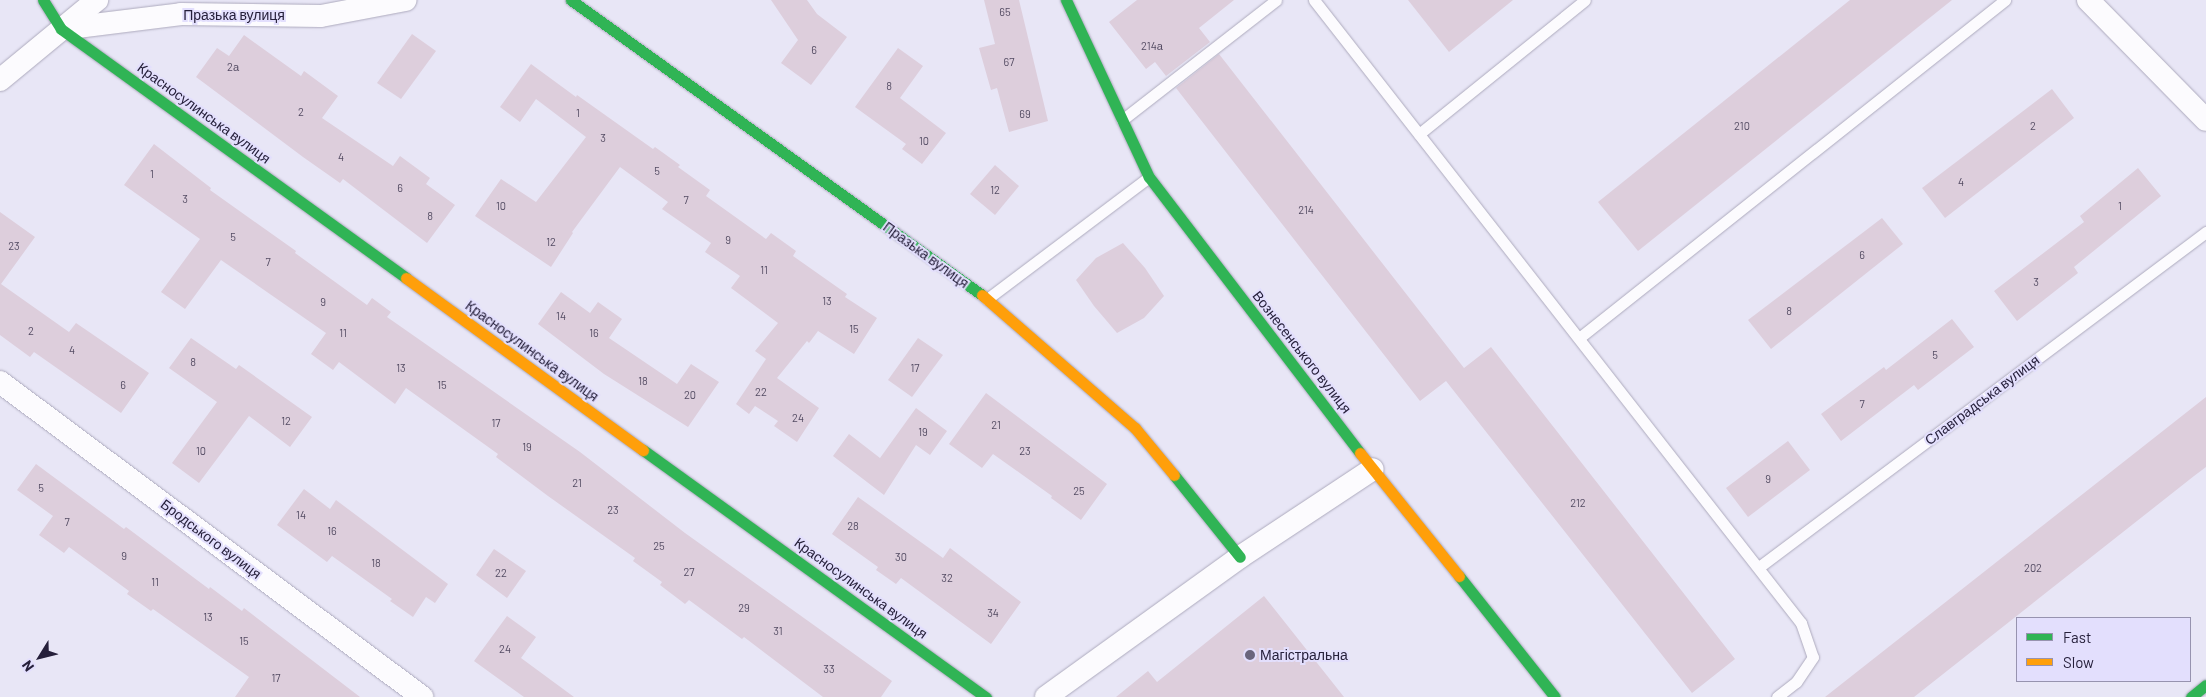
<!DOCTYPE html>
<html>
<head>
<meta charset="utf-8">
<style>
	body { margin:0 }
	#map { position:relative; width:2206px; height:697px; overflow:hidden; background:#e8e6f6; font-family:Barlow,sans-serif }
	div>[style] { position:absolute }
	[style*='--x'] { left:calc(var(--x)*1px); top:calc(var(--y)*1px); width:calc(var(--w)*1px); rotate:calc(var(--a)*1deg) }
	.building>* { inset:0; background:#ddcedc }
	.roads { filter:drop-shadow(0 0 1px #adaabd) drop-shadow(0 0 1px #adaabd) }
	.lane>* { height:11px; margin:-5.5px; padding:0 5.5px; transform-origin:5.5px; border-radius:5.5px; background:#fcfbfe }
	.street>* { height:22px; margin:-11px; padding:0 11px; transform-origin:11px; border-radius:11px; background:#fcfbfe }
	.fast>* { height:11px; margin:-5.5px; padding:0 5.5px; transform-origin:5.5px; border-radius:5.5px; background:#30b455 }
	.slow>* { height:11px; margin:-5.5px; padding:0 5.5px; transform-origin:5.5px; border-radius:5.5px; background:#ff9f0a }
	.dots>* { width:14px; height:14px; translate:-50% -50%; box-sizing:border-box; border:2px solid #e3dffd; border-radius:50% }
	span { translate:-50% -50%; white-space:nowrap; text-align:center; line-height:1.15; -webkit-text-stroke:4px #e3dffd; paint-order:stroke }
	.number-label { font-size:11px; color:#544c63 }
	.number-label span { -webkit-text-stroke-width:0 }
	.street-label { font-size:14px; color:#26203b }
	.poi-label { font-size:14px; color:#26203b }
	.left { translate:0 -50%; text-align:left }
	.legend { position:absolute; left:2016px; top:617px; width:175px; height:65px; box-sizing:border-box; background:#e3dffd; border:1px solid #9793af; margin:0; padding:6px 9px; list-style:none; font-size:15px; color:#26203b }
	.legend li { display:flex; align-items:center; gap:10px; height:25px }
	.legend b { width:25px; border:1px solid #9793af }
	.north { position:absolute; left:15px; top:632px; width:50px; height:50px; -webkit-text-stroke:4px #e3dffd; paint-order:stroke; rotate:234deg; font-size:14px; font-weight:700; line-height:20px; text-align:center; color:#26203b }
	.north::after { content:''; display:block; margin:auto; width:18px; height:22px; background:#26203b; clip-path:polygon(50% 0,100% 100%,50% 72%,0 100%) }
</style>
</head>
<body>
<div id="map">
	<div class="building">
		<i style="clip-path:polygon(771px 0,807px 0,817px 14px,847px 37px,811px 85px,781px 63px,798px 40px)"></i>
		<i style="clip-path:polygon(984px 0,1019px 0,1048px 121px,1009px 132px,997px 88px,991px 90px,979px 48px,995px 44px)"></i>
		<i style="clip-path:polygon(1137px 0,1234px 0,1199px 28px,1210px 42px,1166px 76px,1155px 62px,1146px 69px,1109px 22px)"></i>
		<i style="clip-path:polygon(1408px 0,1513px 0,1449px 52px)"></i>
		<i style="clip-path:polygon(1850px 0,1952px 0,1638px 251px,1598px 202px)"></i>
		<i style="clip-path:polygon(412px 34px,436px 51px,401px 99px,377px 83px)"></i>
		<i style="clip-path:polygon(244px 35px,301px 76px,304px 71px,338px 96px,322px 118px,393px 166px,400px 156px,430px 178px,426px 184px,455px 205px,427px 243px,343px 179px,340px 183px,303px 157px,196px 77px,217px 48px,229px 56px)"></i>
		<i style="clip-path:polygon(898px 48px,923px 66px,900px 98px,946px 133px,922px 164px,902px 149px,906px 144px,855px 107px)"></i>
		<i style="clip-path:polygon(1219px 54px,1464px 368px,1491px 347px,1735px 659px,1692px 693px,1446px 381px,1420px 401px,1176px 88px)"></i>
		<i style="clip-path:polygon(531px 64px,576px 97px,577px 95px,653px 149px,655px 147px,680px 165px,678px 167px,710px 190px,706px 196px,766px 239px,771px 233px,796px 251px,793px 256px,847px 294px,845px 297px,877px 318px,854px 354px,818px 331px,809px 343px,807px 341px,777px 378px,819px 408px,797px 442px,774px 426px,778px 421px,755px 406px,749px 414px,736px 404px,766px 359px,755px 351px,778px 323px,731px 288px,740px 276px,705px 252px,711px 243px,662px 209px,668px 202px,620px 167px,572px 232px,573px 233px,551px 267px,475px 216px,501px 179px,536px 202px,586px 137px,536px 99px,520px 122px,500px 107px)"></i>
		<i style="clip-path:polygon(2052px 89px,2074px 118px,1945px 218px,1922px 188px)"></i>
		<i style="clip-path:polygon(154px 144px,211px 188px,210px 190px,296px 251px,295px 253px,367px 305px,372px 298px,391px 312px,387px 317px,580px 452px,685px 533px,892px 681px,881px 697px,823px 697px,744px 637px,742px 639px,689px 600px,685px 604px,660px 585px,662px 582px,633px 561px,635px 558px,548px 496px,496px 457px,498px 454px,406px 388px,395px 404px,339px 362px,333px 370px,311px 354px,326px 333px,221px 260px,185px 309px,161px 292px,200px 239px,124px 185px)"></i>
		<i style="clip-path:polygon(995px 165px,1019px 186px,995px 215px,970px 194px)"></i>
		<i style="clip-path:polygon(2138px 168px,2161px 196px,2074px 267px,2078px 273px,2017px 321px,1994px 291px,2084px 222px,2080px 216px)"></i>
		<i style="clip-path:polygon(0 212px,35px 237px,1px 284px,69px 332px,76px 323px,149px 373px,121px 413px,34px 352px,30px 357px,0 335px)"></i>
		<i style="clip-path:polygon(1882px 218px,1903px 244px,1771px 349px,1748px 320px)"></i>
		<i style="clip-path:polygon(1123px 243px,1145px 268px,1164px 296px,1144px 318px,1117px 333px,1094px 306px,1076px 280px,1096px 258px)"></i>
		<i style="clip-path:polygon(561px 292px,590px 313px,598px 302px,622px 319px,609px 338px,677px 384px,691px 364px,719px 382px,688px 427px,604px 374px,538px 324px)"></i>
		<i style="clip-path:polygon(1952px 319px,1974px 347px,1918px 390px,1914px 385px,1841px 441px,1821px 414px,1884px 367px,1886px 370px)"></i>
		<i style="clip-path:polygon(191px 338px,236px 369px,239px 365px,312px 417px,290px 447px,249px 416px,199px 483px,172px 463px,217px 402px,169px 368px)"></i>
		<i style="clip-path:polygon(918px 338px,943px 355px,912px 397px,888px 380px)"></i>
		<i style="clip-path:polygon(986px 393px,1107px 484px,1081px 520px,1051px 498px,1052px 496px,993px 454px,982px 468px,949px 444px)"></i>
		<i style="clip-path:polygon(2206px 397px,2206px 467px,2194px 476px,1914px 697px,1825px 697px)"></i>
		<i style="clip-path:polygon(916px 408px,947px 431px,930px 455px,916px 445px,884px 495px,833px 456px,849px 434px,880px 458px)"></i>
		<i style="clip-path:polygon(1788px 441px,1810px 470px,1748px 517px,1726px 488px)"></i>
		<i style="clip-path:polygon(36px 464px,124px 529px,126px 527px,209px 589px,210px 587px,242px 611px,244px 608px,360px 697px,235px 697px,249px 677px,153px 609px,151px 611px,127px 594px,129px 591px,69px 547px,64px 553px,39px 535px,53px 516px,17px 490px)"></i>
		<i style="clip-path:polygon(304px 489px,330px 509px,336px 500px,448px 584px,435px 603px,426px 597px,413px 617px,390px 601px,392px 599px,332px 556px,327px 562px,277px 525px)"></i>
		<i style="clip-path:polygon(858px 497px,943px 558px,950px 548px,1021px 602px,991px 644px,901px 578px,896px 584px,876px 570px,878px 567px,832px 534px)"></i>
		<i style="clip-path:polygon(494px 549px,526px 571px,507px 598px,476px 575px)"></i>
		<i style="clip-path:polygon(1264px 596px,1344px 697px,1116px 697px,1148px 671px,1157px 682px)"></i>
		<i style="clip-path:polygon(507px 616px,536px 637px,521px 658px,574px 697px,524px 697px,474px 661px)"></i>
	</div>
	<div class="roads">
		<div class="lane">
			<i style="--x:1314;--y:0;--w:791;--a:51.99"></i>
			<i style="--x:1801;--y:623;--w:36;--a:71"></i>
			<i style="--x:1813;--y:657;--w:30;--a:124"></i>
			<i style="--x:1796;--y:682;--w:24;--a:142"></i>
			<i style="--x:1122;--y:120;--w:195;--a:-37.9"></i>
			<i style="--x:1419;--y:134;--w:213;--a:-38.9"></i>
			<i style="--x:987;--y:299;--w:203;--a:-37"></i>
			<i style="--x:1579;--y:338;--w:544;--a:-38.43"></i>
			<i style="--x:1759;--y:567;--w:559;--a:-36.85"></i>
		</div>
		<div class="street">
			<i style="--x:2088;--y:0;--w:168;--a:45.5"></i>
			<i style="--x:61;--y:29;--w:121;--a:-7.1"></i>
			<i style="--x:181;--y:14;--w:140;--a:0.8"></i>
			<i style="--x:321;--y:16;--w:86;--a:-10.7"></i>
			<i style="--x:0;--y:80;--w:126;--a:-39.5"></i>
			<i style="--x:0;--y:382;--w:527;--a:36.74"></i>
			<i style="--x:1046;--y:697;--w:239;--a:-35.8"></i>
			<i style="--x:1240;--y:557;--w:159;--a:-33.5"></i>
		</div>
		<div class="fast">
			<i style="--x:43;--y:0;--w:34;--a:58"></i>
			<i style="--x:61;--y:29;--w:425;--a:35.8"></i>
			<i style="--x:571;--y:0;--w:506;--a:35.67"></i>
			<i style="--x:1066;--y:0;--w:195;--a:64.9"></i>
			<i style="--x:1149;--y:177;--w:347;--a:52.6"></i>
			<i style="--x:643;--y:450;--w:423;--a:35.8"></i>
			<i style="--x:1174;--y:475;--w:105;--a:51.2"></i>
			<i style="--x:1459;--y:576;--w:154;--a:51.6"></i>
			<i style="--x:2191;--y:697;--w:19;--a:-39"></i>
		</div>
		<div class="slow">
			<i style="--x:406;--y:278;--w:293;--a:36"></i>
			<i style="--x:982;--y:295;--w:203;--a:41"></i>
			<i style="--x:1135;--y:428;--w:61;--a:50.3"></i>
			<i style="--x:1360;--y:453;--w:158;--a:51.2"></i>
		</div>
	</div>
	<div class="dots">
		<i style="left:1250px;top:655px;background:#6a657c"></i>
	</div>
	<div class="number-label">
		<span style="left:1005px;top:12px">65</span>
		<span style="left:1152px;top:46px">214а</span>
		<span style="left:814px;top:50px">6</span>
		<span style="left:1009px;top:62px">67</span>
		<span style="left:233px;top:67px">2а</span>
		<span style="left:889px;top:86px">8</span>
		<span style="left:301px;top:112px">2</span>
		<span style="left:578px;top:113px">1</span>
		<span style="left:1025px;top:114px">69</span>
		<span style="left:1742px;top:126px">210</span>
		<span style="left:2033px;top:126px">2</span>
		<span style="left:603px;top:138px">3</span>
		<span style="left:924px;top:141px">10</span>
		<span style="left:341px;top:157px">4</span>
		<span style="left:657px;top:171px">5</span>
		<span style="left:152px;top:174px">1</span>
		<span style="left:1961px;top:182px">4</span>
		<span style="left:400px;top:188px">6</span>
		<span style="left:995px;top:190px">12</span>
		<span style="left:185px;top:199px">3</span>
		<span style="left:686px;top:200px">7</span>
		<span style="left:501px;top:206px">10</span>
		<span style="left:2120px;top:206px">1</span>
		<span style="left:1306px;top:210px">214</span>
		<span style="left:430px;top:216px">8</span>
		<span style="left:233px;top:237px">5</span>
		<span style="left:728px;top:240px">9</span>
		<span style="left:551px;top:242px">12</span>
		<span style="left:14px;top:246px">23</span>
		<span style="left:1862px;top:255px">6</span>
		<span style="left:268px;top:262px">7</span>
		<span style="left:764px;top:270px">11</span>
		<span style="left:2036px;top:282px">3</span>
		<span style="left:827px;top:301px">13</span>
		<span style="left:323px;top:302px">9</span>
		<span style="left:1789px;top:311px">8</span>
		<span style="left:561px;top:316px">14</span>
		<span style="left:854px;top:329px">15</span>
		<span style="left:31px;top:331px">2</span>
		<span style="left:343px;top:333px">11</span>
		<span style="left:594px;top:333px">16</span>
		<span style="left:72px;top:350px">4</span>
		<span style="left:1935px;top:355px">5</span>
		<span style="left:193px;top:362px">8</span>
		<span style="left:401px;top:368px">13</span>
		<span style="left:915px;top:368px">17</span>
		<span style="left:643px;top:381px">18</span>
		<span style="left:123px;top:385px">6</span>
		<span style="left:442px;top:385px">15</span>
		<span style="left:761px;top:392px">22</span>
		<span style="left:690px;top:395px">20</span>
		<span style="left:1862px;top:404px">7</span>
		<span style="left:798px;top:418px">24</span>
		<span style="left:286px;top:421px">12</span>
		<span style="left:496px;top:423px">17</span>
		<span style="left:996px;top:425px">21</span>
		<span style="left:923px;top:432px">19</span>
		<span style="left:527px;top:447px">19</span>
		<span style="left:201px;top:451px">10</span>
		<span style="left:1025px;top:451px">23</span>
		<span style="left:1768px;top:479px">9</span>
		<span style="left:577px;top:483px">21</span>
		<span style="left:41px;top:488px">5</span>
		<span style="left:1079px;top:491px">25</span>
		<span style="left:1578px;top:503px">212</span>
		<span style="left:613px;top:510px">23</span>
		<span style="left:301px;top:515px">14</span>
		<span style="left:67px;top:522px">7</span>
		<span style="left:853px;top:526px">28</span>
		<span style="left:332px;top:531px">16</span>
		<span style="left:659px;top:546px">25</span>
		<span style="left:124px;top:556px">9</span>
		<span style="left:901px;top:557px">30</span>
		<span style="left:376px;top:563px">18</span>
		<span style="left:2033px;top:568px">202</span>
		<span style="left:689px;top:572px">27</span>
		<span style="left:501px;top:573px">22</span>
		<span style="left:947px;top:578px">32</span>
		<span style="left:155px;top:582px">11</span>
		<span style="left:744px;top:608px">29</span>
		<span style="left:993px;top:613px">34</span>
		<span style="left:208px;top:617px">13</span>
		<span style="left:778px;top:631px">31</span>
		<span style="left:244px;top:641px">15</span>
		<span style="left:505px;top:649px">24</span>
		<span style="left:829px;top:669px">33</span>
		<span style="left:276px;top:678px">17</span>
	</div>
	<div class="street-label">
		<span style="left:234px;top:15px">Празька вулиця</span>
		<span style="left:204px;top:113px;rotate:36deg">Красносулинська вулиця</span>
		<span style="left:926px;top:255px;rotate:36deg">Празька вулиця</span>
		<span style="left:532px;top:351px;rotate:36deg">Красносулинська вулиця</span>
		<span style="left:1302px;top:352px;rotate:52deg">Вознесенського вулиця</span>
		<span style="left:1982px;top:400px;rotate:-37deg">Славградська вулиця</span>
		<span style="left:211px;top:539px;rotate:37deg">Бродського вулиця</span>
		<span style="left:861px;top:588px;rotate:36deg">Красносулинська вулиця</span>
	</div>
	<div class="poi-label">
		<span class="left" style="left:1260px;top:655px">Магістральна</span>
	</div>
	<ul class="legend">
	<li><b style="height:6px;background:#30b455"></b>Fast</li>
	<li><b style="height:6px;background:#ff9f0a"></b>Slow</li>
	</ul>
	<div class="north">N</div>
</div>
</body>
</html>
